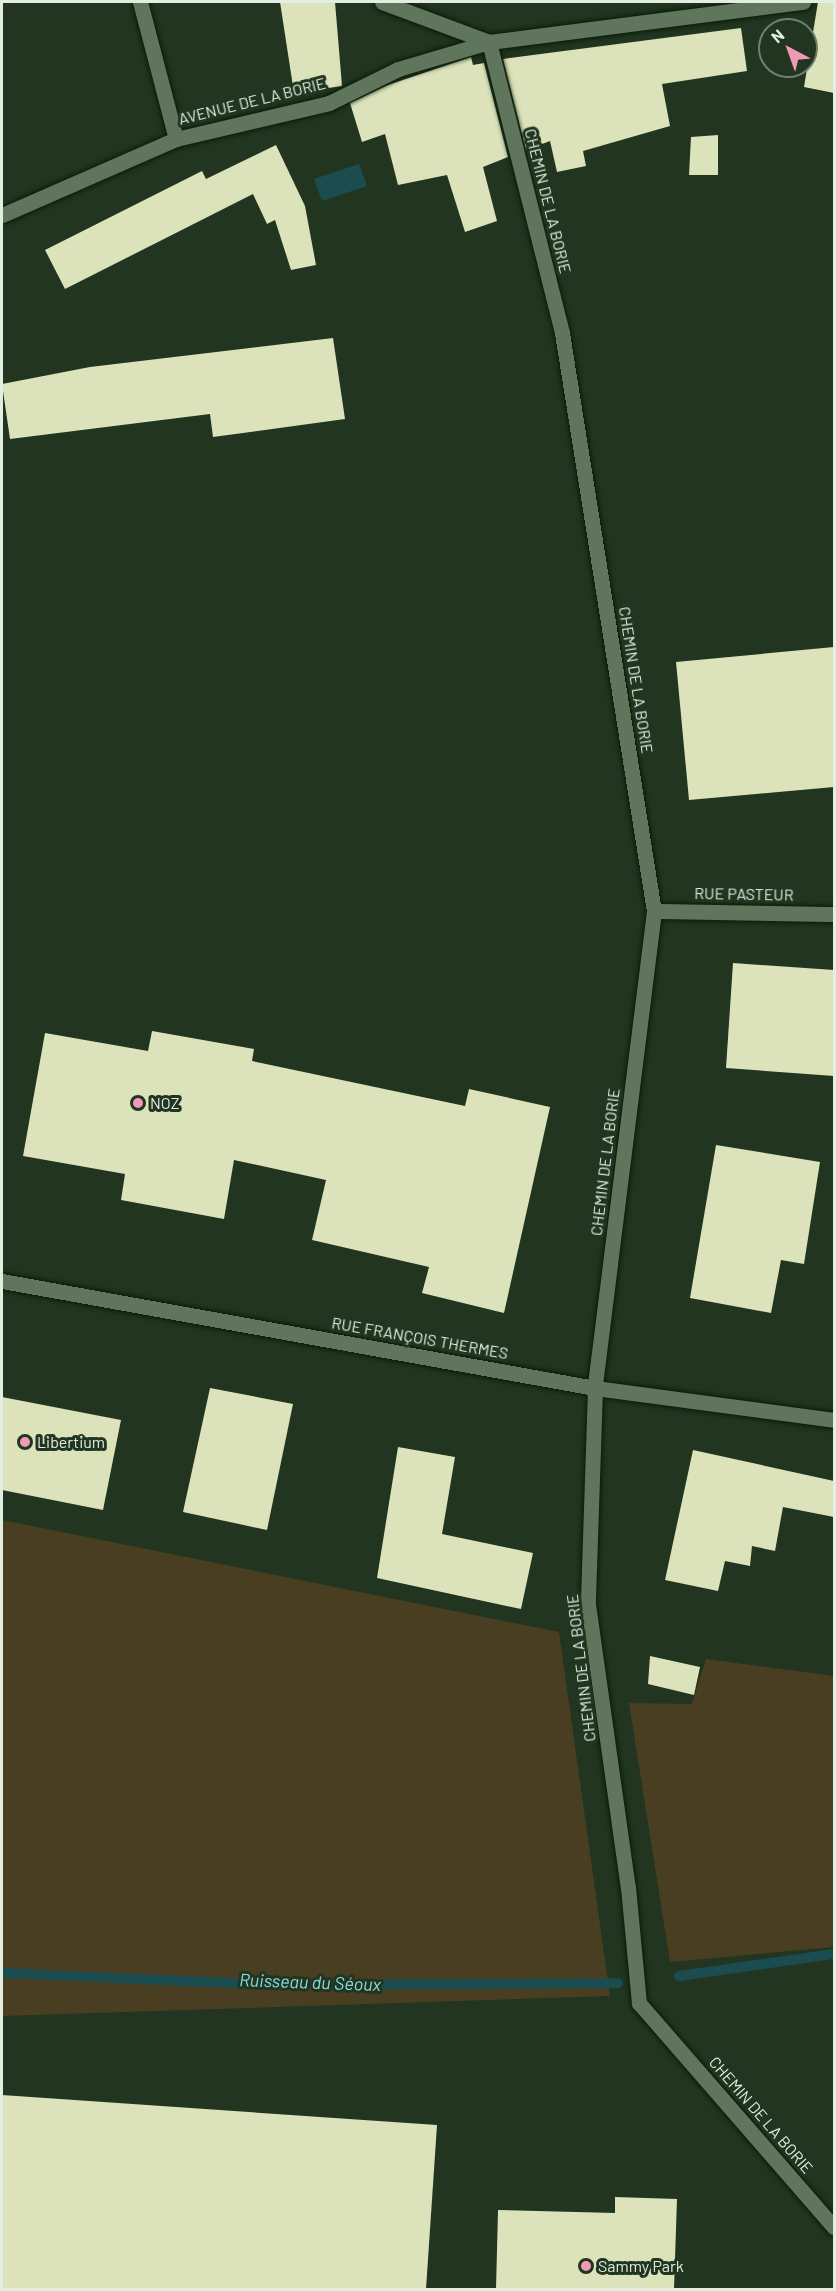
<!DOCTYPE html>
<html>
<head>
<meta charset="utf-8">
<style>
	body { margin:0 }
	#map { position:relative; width:836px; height:2291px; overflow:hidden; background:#213520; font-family:Barlow,sans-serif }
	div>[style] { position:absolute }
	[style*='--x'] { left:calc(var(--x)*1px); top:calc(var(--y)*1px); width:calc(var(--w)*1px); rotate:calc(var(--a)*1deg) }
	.green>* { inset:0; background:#4a3e22 }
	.water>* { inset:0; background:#1b4d50 }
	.stream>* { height:10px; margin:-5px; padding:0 5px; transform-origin:5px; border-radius:5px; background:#1b4d50 }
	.building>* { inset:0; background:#dce2ba }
	.roads { filter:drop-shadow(0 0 2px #091c08) drop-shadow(0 0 2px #091c08) }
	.minor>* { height:15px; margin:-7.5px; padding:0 7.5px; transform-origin:7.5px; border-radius:7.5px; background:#5f765d }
	.tertiary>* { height:15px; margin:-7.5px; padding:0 7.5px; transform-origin:7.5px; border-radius:7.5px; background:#5f765d }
	.dots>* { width:16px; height:16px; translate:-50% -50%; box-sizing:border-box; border:3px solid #213520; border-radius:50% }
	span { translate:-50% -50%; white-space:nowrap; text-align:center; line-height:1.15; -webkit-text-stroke:6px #213520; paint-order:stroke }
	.street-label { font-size:16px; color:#e1eee0 }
	.poi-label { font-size:16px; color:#e1eee0 }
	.left { translate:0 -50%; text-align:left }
	.water-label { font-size:18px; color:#89dee4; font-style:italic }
	.frame { position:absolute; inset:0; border:3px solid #e1eee0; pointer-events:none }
	.north { position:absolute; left:758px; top:18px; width:60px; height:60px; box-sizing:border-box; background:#213520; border:2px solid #6e7f6d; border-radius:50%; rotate:319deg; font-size:16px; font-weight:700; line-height:24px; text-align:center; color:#e1eee0 }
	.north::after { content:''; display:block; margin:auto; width:21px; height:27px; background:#f09ab5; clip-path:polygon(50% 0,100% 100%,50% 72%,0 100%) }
</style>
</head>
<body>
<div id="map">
	<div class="green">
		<i style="clip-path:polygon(2px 1520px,559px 1632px,610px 1996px,2px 2016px)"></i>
		<i style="clip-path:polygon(706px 1659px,834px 1676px,834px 1947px,670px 1962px,629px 1703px,692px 1704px)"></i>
	</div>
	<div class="water">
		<i style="clip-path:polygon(359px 164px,367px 186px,322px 201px,314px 179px)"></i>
	</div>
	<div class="stream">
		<i style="--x:2;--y:1973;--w:280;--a:2.5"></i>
		<i style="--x:282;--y:1985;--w:336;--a:-0.3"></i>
		<i style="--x:679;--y:1976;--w:157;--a:-8.1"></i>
	</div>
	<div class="building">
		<i style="clip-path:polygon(280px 2px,335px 2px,342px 86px,294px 93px)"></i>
		<i style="clip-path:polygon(818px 2px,834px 2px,834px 93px,804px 87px)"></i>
		<i style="clip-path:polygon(741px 28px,747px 71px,662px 84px,670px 126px,583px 151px,586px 166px,557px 172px,550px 141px,526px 150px,503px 59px)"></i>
		<i style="clip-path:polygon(471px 57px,473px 65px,484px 63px,508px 157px,483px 167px,497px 221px,465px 232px,447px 175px,398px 185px,385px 134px,362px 142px,350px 103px,388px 85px)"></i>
		<i style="clip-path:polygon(718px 135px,718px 175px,689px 175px,691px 137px)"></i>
		<i style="clip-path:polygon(276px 145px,305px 206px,316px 265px,291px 270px,275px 220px,267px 224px,253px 194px,65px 289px,45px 250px,202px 171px,206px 179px)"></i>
		<i style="clip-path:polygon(333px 338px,345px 419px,213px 437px,210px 414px,10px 439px,2px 384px,90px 367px)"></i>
		<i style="clip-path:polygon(834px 647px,834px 787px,689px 800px,676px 662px)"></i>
		<i style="clip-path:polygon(733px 963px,834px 970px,834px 1076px,726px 1068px)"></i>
		<i style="clip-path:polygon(152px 1031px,254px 1049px,252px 1061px,465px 1106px,469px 1089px,550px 1107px,504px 1313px,422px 1293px,429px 1267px,312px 1240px,326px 1180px,234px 1160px,224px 1219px,121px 1200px,125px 1174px,23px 1156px,45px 1033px,148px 1051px)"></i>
		<i style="clip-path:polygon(716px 1145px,820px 1162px,804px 1264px,781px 1260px,771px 1313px,690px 1298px)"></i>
		<i style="clip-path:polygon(210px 1388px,293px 1404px,267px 1530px,183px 1512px)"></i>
		<i style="clip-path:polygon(2px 1397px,121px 1420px,103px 1510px,2px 1490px)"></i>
		<i style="clip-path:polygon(398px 1447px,455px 1457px,442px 1534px,533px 1553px,521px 1609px,377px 1578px)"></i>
		<i style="clip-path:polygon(693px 1450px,834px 1481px,834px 1517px,783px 1507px,775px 1551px,752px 1546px,750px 1566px,725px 1561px,718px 1591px,665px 1580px)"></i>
		<i style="clip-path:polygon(650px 1656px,700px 1667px,694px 1695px,648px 1684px)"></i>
		<i style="clip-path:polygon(2px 2095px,437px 2125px,426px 2289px,2px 2289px)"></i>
		<i style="clip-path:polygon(615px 2197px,677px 2199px,674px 2289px,496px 2289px,498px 2210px,615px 2213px)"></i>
	</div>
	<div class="roads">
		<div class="minor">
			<i style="--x:382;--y:2;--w:114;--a:20.5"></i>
			<i style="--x:489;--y:42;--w:300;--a:75.9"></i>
			<i style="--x:562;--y:333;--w:585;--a:80.96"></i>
			<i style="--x:654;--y:911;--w:481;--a:97.1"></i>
			<i style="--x:595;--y:1388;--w:216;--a:91.9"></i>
			<i style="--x:588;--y:1604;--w:286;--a:82"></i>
			<i style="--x:628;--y:1887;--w:117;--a:84.6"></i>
			<i style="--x:639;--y:2003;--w:297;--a:49"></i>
			<i style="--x:176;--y:139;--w:157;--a:-13.2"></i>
			<i style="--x:329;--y:103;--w:77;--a:-26.2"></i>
			<i style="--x:398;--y:69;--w:95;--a:-16.5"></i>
			<i style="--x:489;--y:42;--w:317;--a:-7.3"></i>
			<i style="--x:654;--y:911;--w:180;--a:1"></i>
			<i style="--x:2;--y:1281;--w:603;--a:10.23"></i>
			<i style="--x:595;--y:1388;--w:241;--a:7.6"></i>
		</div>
		<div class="tertiary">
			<i style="--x:2;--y:215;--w:190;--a:-23.6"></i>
			<i style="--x:176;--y:139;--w:142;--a:-104.7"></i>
		</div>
	</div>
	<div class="dots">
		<i style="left:138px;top:1103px;background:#f09ab5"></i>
		<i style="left:25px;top:1442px;background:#f09ab5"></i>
		<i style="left:586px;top:2266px;background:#f09ab5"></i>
	</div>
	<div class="street-label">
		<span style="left:252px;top:101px;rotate:-14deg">AVENUE DE LA BORIE</span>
		<span style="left:548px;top:201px;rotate:76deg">CHEMIN DE LA BORIE</span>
		<span style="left:636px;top:680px;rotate:81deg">CHEMIN DE LA BORIE</span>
		<span style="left:744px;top:894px;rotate:1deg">RUE PASTEUR</span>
		<span style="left:605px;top:1162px;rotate:-83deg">CHEMIN DE LA BORIE</span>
		<span style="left:420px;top:1338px;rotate:10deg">RUE FRANÇOIS THERMES</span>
		<span style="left:581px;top:1668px;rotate:-97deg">CHEMIN DE LA BORIE</span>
		<span style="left:761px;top:2115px;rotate:49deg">CHEMIN DE LA BORIE</span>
	</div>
	<div class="poi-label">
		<span class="left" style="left:150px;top:1103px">NOZ</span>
		<span class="left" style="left:37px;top:1442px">Libertium</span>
		<span class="left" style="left:598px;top:2266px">Sammy Park</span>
	</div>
	<div class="water-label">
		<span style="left:310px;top:1982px;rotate:2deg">Ruisseau du Séoux</span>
	</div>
	<div class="frame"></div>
	<div class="north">N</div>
</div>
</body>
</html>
